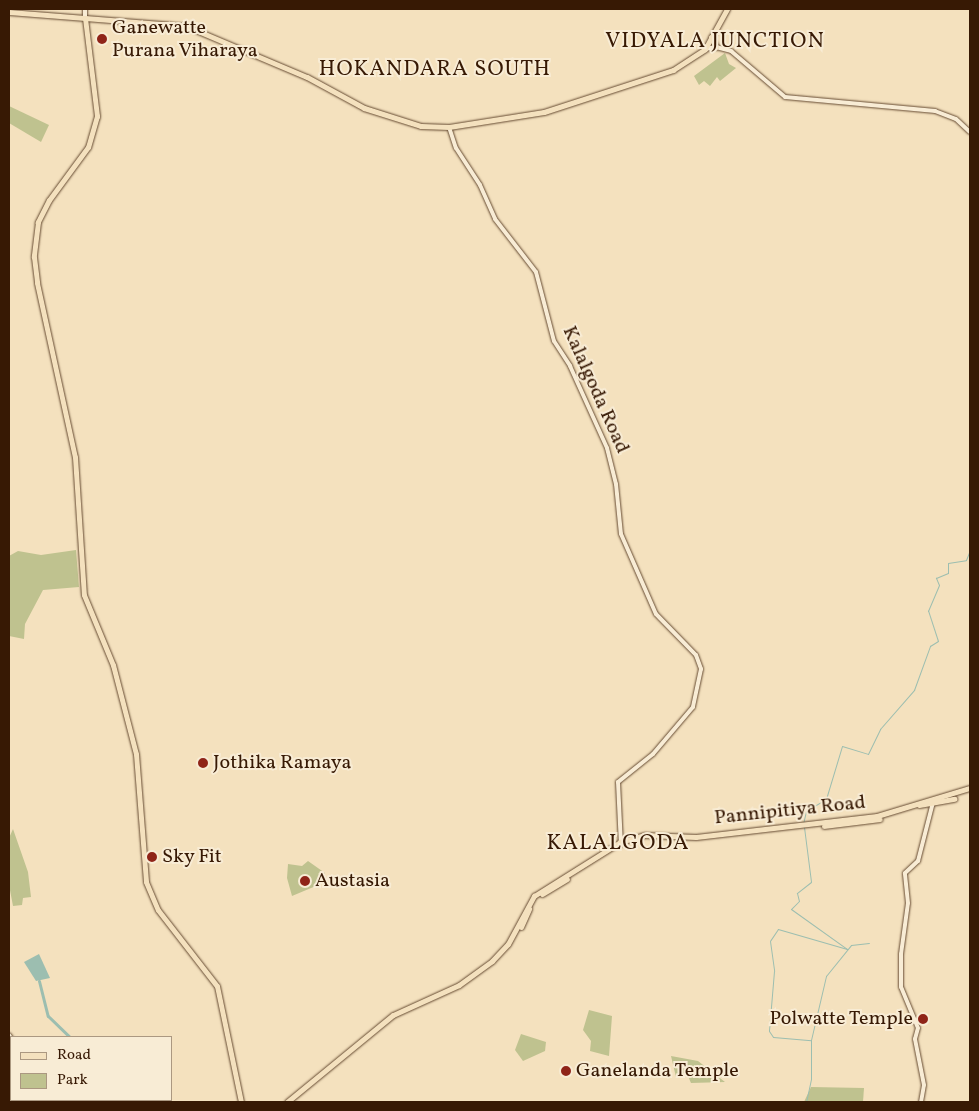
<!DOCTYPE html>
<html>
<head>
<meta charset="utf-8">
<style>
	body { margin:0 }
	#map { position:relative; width:979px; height:1111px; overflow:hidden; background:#f4e1be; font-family:Vollkorn,serif }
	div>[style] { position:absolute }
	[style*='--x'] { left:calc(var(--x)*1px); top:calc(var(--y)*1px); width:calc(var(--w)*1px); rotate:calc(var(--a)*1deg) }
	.green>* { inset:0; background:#bfc28f }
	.water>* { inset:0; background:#9cbeb0 }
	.stream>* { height:1px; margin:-0.5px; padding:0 0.5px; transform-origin:0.5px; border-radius:0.5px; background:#9cbeb0 }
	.canal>* { height:3px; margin:-1.5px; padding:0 1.5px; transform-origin:1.5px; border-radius:1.5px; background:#9cbeb0 }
	.roads { filter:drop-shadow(0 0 1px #664b32) drop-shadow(0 0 1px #664b32) }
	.minor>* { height:4px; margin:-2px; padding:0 2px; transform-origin:2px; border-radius:2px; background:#f8ecd5 }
	.major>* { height:5px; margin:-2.5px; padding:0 2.5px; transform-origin:2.5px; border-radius:2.5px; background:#f4e1be }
	.dots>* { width:14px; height:14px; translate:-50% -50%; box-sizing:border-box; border:2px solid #f8ecd5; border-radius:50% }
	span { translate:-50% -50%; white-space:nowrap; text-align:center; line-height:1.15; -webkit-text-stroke:4px #f8ecd5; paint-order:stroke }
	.poi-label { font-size:20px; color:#371904 }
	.left { translate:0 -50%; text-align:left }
	.right { translate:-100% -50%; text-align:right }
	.street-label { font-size:20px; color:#371904 }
	.quarter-label { font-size:22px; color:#371904; letter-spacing:1px }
	.frame { position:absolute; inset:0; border:10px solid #371904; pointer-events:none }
	.legend { position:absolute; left:10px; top:1036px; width:162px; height:65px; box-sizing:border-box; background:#f8ecd5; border:1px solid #ab9881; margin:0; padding:6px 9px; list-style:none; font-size:15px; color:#371904 }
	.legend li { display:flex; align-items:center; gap:10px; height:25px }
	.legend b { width:25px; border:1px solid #ab9881 }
</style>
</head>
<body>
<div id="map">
	<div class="green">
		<i style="clip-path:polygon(725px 53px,729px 64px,736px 68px,720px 81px,717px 77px,710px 86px,704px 81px,699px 85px,694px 76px)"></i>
		<i style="clip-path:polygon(9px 106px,49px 125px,41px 142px,9px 123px)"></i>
		<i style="clip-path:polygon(76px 550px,79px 587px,43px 590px,25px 624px,24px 639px,9px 636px,9px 556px,18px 551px,41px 555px)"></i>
		<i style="clip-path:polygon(13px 829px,28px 872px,31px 897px,23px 898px,22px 905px,13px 906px,9px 885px,9px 838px)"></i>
		<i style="clip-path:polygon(308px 861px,325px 873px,323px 883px,292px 896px,287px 878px,288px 864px,302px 866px)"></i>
		<i style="clip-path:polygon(589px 1010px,612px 1016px,609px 1056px,590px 1051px,591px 1041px,583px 1030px)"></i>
		<i style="clip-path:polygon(521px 1034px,546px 1042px,545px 1051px,523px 1061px,515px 1050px)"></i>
		<i style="clip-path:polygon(671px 1056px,698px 1061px,725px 1082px,691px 1083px,687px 1074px,676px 1077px)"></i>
		<i style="clip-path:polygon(811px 1087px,864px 1088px,863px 1102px,804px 1102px)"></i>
	</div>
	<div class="water">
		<i style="clip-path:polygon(39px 954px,50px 978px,36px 981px,24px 962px)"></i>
	</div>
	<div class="stream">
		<i style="--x:803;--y:824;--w:13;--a:-77"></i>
		<i style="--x:806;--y:811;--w:23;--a:-31"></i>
		<i style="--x:826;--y:799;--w:55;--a:-73.2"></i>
		<i style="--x:842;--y:746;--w:27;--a:17"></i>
		<i style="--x:868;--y:754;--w:28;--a:-64"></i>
		<i style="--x:880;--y:729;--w:52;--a:-48.9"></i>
		<i style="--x:914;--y:690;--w:47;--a:-70"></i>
		<i style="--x:930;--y:646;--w:9;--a:-32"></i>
		<i style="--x:938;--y:641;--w:32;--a:-108"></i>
		<i style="--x:928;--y:611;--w:28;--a:-67"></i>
		<i style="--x:939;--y:585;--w:8;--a:-113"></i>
		<i style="--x:936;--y:578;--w:13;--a:-23"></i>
		<i style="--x:948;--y:573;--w:10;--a:-90"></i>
		<i style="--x:948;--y:563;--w:18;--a:-9"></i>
		<i style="--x:966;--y:560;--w:11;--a:-68"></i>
		<i style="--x:804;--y:827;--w:55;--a:82.7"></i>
		<i style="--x:811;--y:882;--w:18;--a:142"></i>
		<i style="--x:797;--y:893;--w:8;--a:76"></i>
		<i style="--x:799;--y:901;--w:11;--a:135"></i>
		<i style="--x:791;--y:909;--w:69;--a:35.5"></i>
		<i style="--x:847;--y:949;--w:72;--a:-163.8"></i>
		<i style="--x:778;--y:929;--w:14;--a:124"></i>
		<i style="--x:770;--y:941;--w:30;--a:82"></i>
		<i style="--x:774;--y:971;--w:60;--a:94.8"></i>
		<i style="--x:769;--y:1031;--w:7;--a:56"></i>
		<i style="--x:773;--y:1037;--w:38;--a:5"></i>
		<i style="--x:811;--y:1040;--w:39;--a:90"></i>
		<i style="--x:811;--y:1079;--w:24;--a:102"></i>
		<i style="--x:811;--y:1040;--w:66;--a:-76.8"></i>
		<i style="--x:826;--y:976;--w:40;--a:-51"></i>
		<i style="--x:851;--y:945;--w:18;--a:-6"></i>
	</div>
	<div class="canal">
		<i style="--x:39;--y:981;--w:36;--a:76"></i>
		<i style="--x:48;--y:1016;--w:30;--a:44"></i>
	</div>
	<div class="roads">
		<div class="minor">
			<i style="--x:85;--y:9;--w:9;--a:90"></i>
			<i style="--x:705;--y:49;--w:11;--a:-10"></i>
			<i style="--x:716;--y:47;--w:16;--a:15"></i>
			<i style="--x:731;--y:51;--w:71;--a:40.4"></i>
			<i style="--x:785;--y:97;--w:151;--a:5.3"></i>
			<i style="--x:935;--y:111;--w:22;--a:21"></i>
			<i style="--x:956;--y:119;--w:19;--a:43"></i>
			<i style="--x:449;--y:127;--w:22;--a:72"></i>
			<i style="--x:456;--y:148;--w:44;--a:57"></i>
			<i style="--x:480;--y:185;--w:37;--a:66"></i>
			<i style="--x:495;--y:219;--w:67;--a:52.3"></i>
			<i style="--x:536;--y:272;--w:71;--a:75.4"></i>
			<i style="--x:554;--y:341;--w:30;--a:57"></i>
			<i style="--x:570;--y:366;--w:90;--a:65.7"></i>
			<i style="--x:607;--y:448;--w:37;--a:76"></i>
			<i style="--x:616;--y:484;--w:50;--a:84.3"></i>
			<i style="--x:621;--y:534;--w:87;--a:66.4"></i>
			<i style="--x:656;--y:614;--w:57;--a:45.7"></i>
			<i style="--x:696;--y:655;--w:15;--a:70"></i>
			<i style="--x:701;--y:669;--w:39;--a:102"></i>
			<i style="--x:693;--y:707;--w:62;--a:130.4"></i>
			<i style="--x:653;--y:754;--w:45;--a:141.3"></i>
			<i style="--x:618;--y:782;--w:63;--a:87.3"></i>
			<i style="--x:9;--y:1035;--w:4;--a:56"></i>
			<i style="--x:46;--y:1100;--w:2;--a:63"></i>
			<i style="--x:921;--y:1102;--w:17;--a:-80"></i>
			<i style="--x:924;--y:1085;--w:47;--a:-101.1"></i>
			<i style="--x:915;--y:1039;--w:11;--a:-75"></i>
			<i style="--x:918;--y:1028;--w:44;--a:-112.5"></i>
			<i style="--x:901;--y:987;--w:33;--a:-90"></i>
			<i style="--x:901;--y:954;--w:51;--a:-82.2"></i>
			<i style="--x:908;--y:903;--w:30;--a:-96"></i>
			<i style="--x:905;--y:873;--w:18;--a:-43"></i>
			<i style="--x:918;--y:861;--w:61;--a:-75.7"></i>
		</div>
		<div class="major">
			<i style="--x:9;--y:12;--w:178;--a:4.5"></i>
			<i style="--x:186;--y:26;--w:131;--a:22.9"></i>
			<i style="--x:307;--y:77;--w:65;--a:28.5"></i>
			<i style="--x:364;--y:108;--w:60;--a:17.5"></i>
			<i style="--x:421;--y:126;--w:28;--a:2"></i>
			<i style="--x:449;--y:127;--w:96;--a:-9"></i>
			<i style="--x:544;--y:112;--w:136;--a:-18"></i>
			<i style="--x:673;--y:70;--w:38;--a:-33"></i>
			<i style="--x:705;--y:49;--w:46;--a:-61.2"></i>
			<i style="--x:85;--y:18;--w:99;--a:83"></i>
			<i style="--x:97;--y:116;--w:32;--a:106"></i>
			<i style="--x:88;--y:147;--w:66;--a:126.3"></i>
			<i style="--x:49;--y:200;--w:25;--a:117"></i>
			<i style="--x:38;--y:222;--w:35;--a:97"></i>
			<i style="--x:34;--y:257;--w:26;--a:83"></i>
			<i style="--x:37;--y:283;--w:178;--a:77.7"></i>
			<i style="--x:75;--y:457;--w:138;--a:86.3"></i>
			<i style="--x:84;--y:595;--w:76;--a:67.5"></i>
			<i style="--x:113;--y:665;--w:92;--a:75.5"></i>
			<i style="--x:136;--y:754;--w:128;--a:85.5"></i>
			<i style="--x:146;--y:882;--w:30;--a:67"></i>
			<i style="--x:158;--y:910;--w:96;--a:52.2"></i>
			<i style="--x:217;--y:986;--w:118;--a:78.3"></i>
			<i style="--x:711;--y:37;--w:11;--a:63"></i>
			<i style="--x:919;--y:805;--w:36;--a:-10"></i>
			<i style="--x:824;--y:826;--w:56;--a:-7.1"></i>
			<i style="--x:542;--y:894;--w:29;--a:-31"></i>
			<i style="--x:521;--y:927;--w:20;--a:-66"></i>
			<i style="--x:287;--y:1102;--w:137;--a:-39.4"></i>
			<i style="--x:393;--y:1015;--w:72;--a:-24.4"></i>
			<i style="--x:459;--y:985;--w:41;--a:-36"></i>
			<i style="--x:492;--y:961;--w:23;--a:-47"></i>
			<i style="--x:508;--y:944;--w:55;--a:-61.6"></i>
			<i style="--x:534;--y:896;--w:102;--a:-32.1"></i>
			<i style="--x:620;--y:842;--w:26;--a:-16"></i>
			<i style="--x:645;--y:835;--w:51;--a:2.2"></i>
			<i style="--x:696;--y:837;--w:182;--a:-6.6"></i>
			<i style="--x:877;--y:816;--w:97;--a:-16.8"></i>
		</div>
	</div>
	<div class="dots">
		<i style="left:102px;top:39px;background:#8f2418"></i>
		<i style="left:203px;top:763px;background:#8f2418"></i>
		<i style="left:152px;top:857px;background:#8f2418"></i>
		<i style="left:305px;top:881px;background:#8f2418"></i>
		<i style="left:923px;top:1019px;background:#8f2418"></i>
		<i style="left:566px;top:1071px;background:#8f2418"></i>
	</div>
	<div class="poi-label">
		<span class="left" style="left:112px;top:40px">Ganewatte<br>Purana Viharaya</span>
		<span class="left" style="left:213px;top:763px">Jothika Ramaya</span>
		<span class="left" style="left:162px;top:857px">Sky Fit</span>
		<span class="left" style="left:315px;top:881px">Austasia</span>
		<span class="right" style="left:913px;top:1019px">Polwatte Temple</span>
		<span class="left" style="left:576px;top:1071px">Ganelanda Temple</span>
	</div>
	<div class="street-label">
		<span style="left:595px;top:390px;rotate:66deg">Kalalgoda Road</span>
		<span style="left:790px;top:811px;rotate:-6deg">Pannipitiya Road</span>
	</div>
	<div class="quarter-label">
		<span style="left:715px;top:42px">VIDYALA JUNCTION</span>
		<span style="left:435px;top:70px">HOKANDARA SOUTH</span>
		<span style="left:618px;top:844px">KALALGODA</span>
	</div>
	<div class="frame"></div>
	<ul class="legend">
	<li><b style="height:6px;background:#f4e1be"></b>Road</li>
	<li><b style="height:14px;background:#bfc28f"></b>Park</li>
	</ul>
</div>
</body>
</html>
